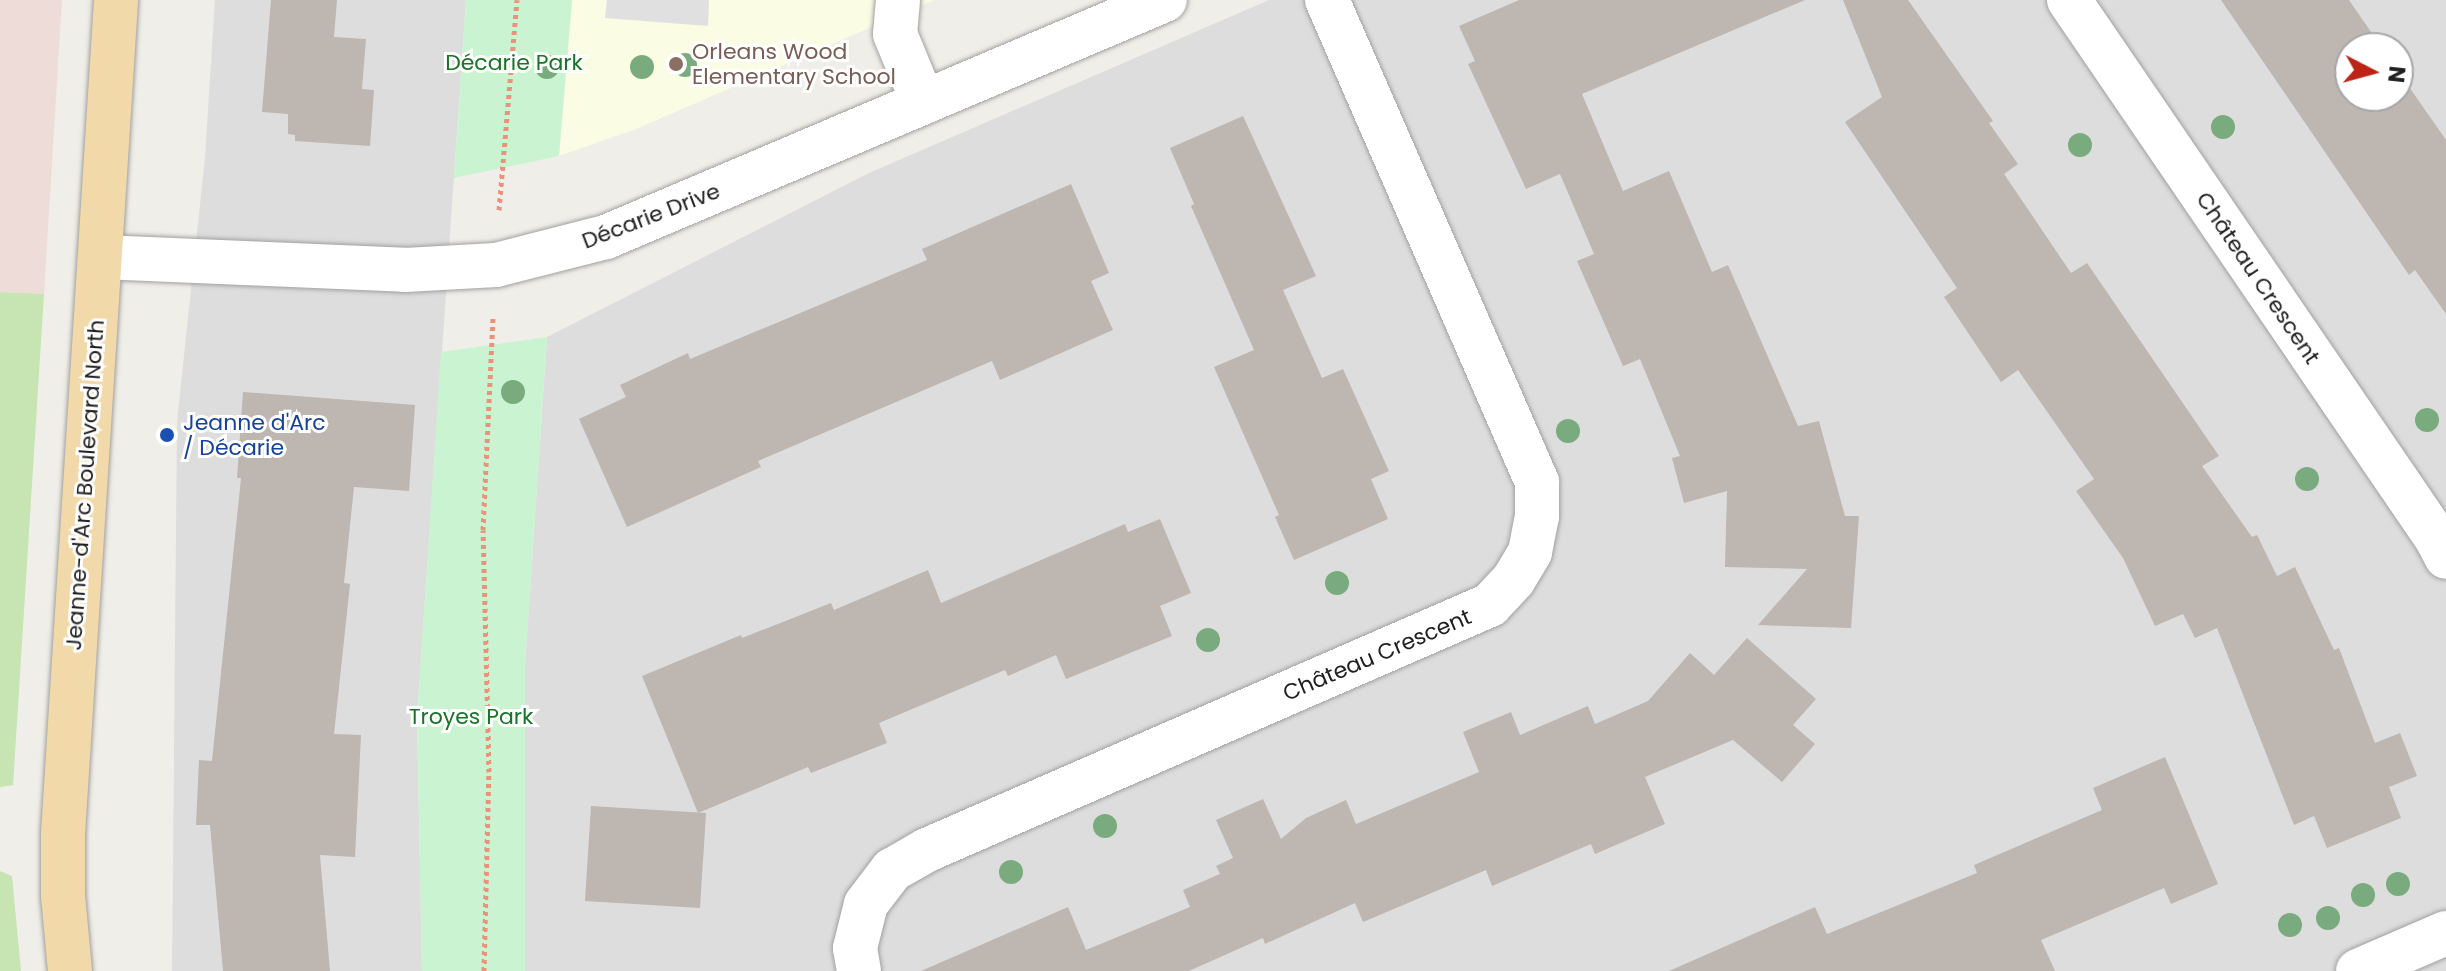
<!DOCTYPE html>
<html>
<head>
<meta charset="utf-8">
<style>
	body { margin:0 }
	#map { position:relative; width:2446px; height:971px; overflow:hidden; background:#f0eee8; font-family:Poppins,sans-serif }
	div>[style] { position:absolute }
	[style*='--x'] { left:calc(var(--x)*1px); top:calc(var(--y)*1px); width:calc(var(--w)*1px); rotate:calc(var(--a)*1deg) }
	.residential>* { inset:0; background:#dedddd }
	.commercial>* { inset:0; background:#eedcd9 }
	.education>* { inset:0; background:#fafce4 }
	.grass>* { inset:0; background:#c7e4b3 }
	.park>* { inset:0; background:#caf4d1 }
	.parking>* { inset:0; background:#e0e0e0 }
	.building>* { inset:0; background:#bdb6b1 }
	.path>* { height:5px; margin-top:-2.5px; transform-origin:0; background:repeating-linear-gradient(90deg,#eb927d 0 4px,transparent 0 8px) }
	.roads { filter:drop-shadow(0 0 2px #a1a1a1) drop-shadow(0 0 2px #a1a1a1) }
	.minor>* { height:44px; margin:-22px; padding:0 22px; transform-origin:22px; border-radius:22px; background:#fff }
	.major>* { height:44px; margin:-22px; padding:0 22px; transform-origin:22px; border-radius:22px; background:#f2d9aa }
	.trees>* { width:24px; height:24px; margin:-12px; border-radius:50%; background:#79ab7e }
	.dots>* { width:22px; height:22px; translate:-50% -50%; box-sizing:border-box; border:4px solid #fff; border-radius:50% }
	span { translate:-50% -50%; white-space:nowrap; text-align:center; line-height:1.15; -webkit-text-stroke:6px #fff; paint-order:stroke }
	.education-label { font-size:22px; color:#785e54 }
	.left { translate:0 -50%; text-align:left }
	.park-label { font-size:22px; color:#187427 }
	.street-label { font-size:22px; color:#202020 }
	.transit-label { font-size:22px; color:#164399 }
	.north { position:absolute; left:2334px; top:32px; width:80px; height:80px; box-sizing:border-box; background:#fff; border:2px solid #a6a6a6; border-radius:50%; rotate:96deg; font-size:22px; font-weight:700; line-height:32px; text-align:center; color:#202020 }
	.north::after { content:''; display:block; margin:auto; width:28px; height:36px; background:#bb2416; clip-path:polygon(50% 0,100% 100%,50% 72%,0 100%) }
</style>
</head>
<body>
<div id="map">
	<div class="residential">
		<i style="clip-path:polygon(215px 0,466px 0,417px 717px,422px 971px,172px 971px,177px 422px,205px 157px)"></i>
		<i style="clip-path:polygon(evenodd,1269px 0,2446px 0,2446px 971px,525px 971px,525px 666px,547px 337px,869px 173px,1269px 0,2350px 48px,2398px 48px,2398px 96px,2350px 96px,2350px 48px)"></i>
	</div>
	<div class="commercial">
		<i style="clip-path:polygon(0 0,62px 0,44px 294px,0 292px)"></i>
	</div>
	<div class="education">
		<i style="clip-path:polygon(572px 0,934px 0,636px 129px,559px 156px)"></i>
	</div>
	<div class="grass">
		<i style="clip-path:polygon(0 292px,44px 294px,13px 785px,0 787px)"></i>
		<i style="clip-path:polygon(0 871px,12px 876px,21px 971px,0 971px)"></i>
	</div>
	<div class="park">
		<i style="clip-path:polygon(466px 0,572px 0,559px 156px,454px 178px)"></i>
		<i style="clip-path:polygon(547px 337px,525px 666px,525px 971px,422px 971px,417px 717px,441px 352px)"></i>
	</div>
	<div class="parking">
		<i style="clip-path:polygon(607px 0,709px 0,708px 26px,605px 18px)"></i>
	</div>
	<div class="building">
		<i style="clip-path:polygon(271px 0,337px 0,334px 37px,366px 39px,362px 89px,374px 90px,370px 146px,295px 141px,295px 135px,288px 134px,288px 114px,262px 112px)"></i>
		<i style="clip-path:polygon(1519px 0,1805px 0,1582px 94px,1623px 191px,1669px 171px,1712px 272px,1728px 265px,1798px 426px,1819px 421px,1845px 516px,1859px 516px,1851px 628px,1758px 625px,1807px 569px,1725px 567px,1727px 491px,1684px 503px,1672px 458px,1680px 456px,1640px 359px,1623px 366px,1577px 261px,1594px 254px,1560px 174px,1526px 189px,1468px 64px,1475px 61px,1459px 26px)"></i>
		<i style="clip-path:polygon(1843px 0,1908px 0,1993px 121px,1989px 123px,2018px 164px,2004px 174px,2071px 273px,2087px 263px,2219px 456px,2202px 466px,2252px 537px,2257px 535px,2277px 576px,2295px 567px,2334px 650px,2339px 648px,2375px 743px,2400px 733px,2417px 776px,2389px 787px,2401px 818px,2327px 848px,2314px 816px,2294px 825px,2217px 628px,2195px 638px,2183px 614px,2155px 626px,2123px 558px,2076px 491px,2094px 479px,2018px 370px,2001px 382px,1944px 297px,1957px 288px,1845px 122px,1882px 97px)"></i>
		<i style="clip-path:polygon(2221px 0,2349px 0,2382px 48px,2350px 48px,2350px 96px,2398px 96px,2398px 71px,2446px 140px,2446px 314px,2415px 270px,2409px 275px)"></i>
		<i style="clip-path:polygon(1243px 116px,1316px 276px,1283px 290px,1322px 378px,1343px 369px,1389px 471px,1371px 479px,1388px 519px,1294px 560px,1275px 517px,1279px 515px,1214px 367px,1254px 350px,1191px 206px,1194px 204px,1170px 148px)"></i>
		<i style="clip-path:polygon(1071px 184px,1109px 273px,1091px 281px,1113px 330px,1000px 380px,992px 361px,758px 461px,761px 467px,627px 527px,579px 419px,626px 397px,620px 385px,688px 353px,690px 359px,927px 260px,922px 249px)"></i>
		<i style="clip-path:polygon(243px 392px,415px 405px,409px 491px,354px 487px,344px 583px,350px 584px,334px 734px,361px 735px,355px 857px,320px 855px,330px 971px,223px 971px,210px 825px,196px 825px,199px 760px,212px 761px,241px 478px,237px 478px)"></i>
		<i style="clip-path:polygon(1160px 519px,1191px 593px,1160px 606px,1172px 636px,1066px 679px,1056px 655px,1008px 676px,1005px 670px,879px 723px,887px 743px,811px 773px,808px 767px,698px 813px,642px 676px,741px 635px,742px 638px,831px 603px,834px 610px,928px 570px,941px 603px,1125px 524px,1128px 532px)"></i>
		<i style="clip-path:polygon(1747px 638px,1816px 699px,1793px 725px,1815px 744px,1782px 782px,1733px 740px,1645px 777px,1665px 824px,1595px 854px,1591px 844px,1492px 886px,1486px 870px,1363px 922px,1355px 903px,1265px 944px,1263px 938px,1189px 971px,921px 971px,1068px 907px,1086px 950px,1190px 907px,1183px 890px,1220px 874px,1216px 866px,1233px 858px,1216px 820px,1263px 799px,1281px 839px,1306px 818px,1346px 800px,1356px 824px,1479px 772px,1463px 732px,1511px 712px,1520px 735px,1588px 706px,1595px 724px,1648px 701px,1690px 653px,1714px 675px)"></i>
		<i style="clip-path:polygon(2165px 757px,2218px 884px,2171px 904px,2164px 888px,2041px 940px,2055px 971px,1669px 971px,1815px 907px,1827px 934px,1977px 873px,1974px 865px,2102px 810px,2093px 788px)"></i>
		<i style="clip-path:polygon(591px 806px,706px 813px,700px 908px,585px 901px)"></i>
	</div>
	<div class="path">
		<i style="--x:499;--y:210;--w:211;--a:-85.1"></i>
		<i style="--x:484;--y:971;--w:199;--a:-88.6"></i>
		<i style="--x:489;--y:772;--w:242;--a:-91.4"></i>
		<i style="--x:483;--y:530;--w:214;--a:-87.3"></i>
	</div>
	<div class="roads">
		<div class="minor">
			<i style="--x:898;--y:0;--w:34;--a:95"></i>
			<i style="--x:895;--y:34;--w:74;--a:67.6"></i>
			<i style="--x:2069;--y:0;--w:653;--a:55.68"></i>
			<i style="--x:2437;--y:539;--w:20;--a:63"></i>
			<i style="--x:101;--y:257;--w:304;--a:2.4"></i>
			<i style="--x:405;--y:270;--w:91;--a:-3.1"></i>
			<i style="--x:496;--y:265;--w:114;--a:-14.3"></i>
			<i style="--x:606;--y:237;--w:607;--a:-22.98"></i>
			<i style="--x:859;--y:971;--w:23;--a:-100"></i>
			<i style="--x:855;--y:948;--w:45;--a:-76"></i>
			<i style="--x:866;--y:904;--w:43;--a:-52.6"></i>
			<i style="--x:892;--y:870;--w:40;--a:-29.7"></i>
			<i style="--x:927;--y:850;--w:614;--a:-23.52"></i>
			<i style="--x:1490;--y:605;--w:35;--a:-47"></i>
			<i style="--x:1514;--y:579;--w:31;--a:-59"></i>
			<i style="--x:1530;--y:552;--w:36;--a:-79"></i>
			<i style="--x:1537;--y:517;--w:35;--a:-90"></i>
			<i style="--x:1537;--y:482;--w:526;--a:-113.54"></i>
			<i style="--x:2358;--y:971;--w:96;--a:-23.4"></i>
		</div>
		<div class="major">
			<i style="--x:70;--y:971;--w:75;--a:-95.3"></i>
			<i style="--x:63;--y:896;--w:62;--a:-90"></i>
			<i style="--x:63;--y:834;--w:836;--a:-86.36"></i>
		</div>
	</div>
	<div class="trees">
		<i style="left:685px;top:65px"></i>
		<i style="left:547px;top:67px"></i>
		<i style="left:642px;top:67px"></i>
		<i style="left:2223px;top:127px"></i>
		<i style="left:2080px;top:145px"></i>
		<i style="left:513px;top:392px"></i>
		<i style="left:2427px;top:420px"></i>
		<i style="left:1568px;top:431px"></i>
		<i style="left:2307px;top:479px"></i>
		<i style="left:1337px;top:583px"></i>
		<i style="left:1208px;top:640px"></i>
		<i style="left:1105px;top:826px"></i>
		<i style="left:1011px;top:872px"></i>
		<i style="left:2398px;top:884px"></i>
		<i style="left:2363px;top:895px"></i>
		<i style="left:2328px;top:918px"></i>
		<i style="left:2290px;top:925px"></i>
	</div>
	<div class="dots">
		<i style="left:676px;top:64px;background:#8d6e63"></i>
		<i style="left:167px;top:435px;background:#1a4fb4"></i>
	</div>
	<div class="education-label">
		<span class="left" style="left:692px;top:64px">Orleans Wood<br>Elementary School</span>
	</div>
	<div class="park-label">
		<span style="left:514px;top:63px">Décarie Park</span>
		<span style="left:471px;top:717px">Troyes Park</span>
	</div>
	<div class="street-label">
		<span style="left:651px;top:216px;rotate:-21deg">Décarie Drive</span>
		<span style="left:2258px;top:278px;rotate:56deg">Château Crescent</span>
		<span style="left:85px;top:485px;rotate:-86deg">Jeanne-d'Arc Boulevard North</span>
		<span style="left:1377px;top:655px;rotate:-23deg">Château Crescent</span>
	</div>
	<div class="transit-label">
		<span class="left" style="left:183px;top:435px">Jeanne d'Arc<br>/ Décarie</span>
	</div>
	<div class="north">N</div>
</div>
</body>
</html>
